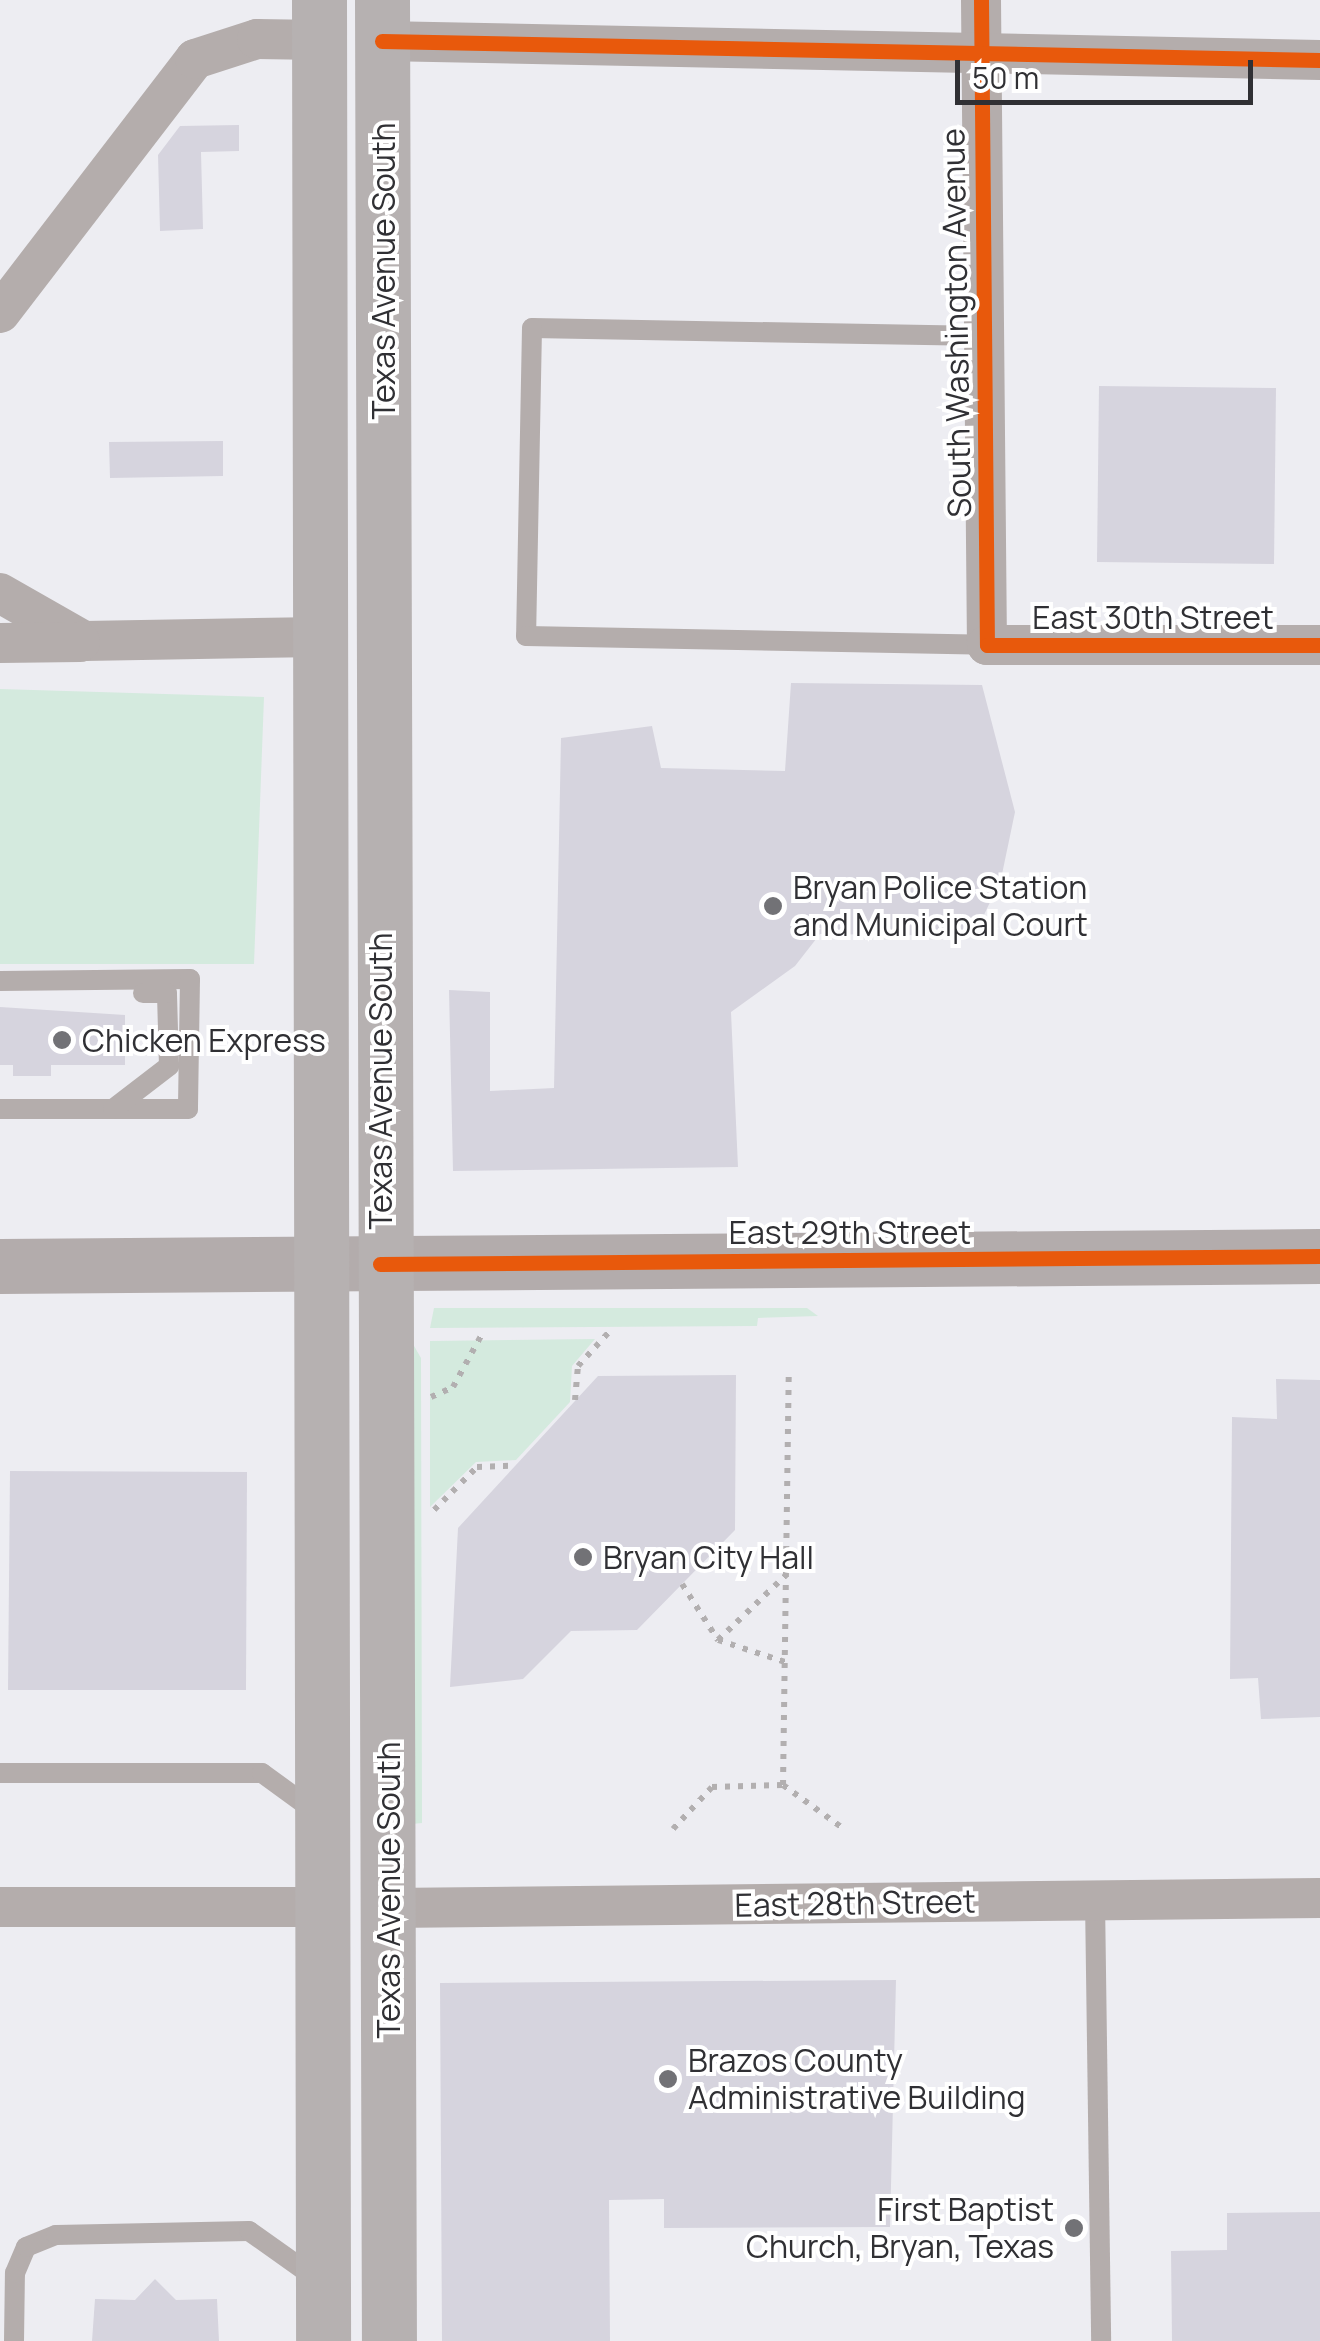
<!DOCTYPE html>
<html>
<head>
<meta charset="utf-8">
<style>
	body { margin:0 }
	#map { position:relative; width:1320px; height:2341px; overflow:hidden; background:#ededf2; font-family:Manrope,sans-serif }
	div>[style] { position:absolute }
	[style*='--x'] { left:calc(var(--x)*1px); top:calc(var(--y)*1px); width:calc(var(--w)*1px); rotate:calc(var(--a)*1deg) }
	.green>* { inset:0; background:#d4eade }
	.building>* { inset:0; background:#d6d4de }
	.path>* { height:6px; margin-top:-3px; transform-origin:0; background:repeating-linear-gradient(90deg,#b2afb0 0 5px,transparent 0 13px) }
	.lane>* { height:20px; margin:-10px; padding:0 10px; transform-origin:10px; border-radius:10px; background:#b4adac }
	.street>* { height:40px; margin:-20px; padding:0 20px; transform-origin:20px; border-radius:20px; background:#b4adac }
	.secondary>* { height:55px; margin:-27.5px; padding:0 27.5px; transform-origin:27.5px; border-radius:27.5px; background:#b3acac }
	.primary>* { height:55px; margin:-27.5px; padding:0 27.5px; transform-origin:27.5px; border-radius:27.5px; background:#b6b1b1 }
	.cycleway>* { height:15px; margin:-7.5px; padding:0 7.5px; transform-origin:7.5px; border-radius:7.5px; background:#e8590c }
	.dots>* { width:28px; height:28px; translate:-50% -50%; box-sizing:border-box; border:5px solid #fff; border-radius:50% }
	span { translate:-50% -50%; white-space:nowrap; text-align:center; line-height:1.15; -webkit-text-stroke:8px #fff; paint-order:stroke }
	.street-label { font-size:32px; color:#303034 }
	.poi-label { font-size:32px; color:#303034 }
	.left { translate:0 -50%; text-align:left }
	.right { translate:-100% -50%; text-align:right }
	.scale { position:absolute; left:955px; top:60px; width:298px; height:45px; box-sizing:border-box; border:5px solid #303034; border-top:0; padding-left:12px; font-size:30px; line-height:35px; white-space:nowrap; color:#303034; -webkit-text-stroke:8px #fff; paint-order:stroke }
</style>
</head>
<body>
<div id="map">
	<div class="green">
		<i style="clip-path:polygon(0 689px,264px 697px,254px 964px,0 964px)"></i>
		<i style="clip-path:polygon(434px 1308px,807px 1308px,818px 1316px,758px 1318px,757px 1326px,430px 1328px)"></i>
		<i style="clip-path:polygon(410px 1339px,421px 1358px,422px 1823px,412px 1824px)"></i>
		<i style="clip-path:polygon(595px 1339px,572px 1366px,570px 1402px,516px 1460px,476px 1462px,430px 1507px,430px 1341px)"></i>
	</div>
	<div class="building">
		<i style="clip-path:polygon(239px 125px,239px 151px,201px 152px,203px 229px,160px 231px,158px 155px,180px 126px)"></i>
		<i style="clip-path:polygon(1099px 386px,1276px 388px,1274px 564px,1097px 562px)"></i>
		<i style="clip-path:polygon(223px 441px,223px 476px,110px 478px,109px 442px)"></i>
		<i style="clip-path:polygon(791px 683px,982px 685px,1015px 812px,1001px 879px,974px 936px,820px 934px,795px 966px,731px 1012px,738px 1167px,453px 1171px,449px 990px,490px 992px,490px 1091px,554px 1088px,561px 738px,652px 726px,661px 768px,785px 771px)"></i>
		<i style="clip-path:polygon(0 1007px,125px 1015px,125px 1065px,51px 1065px,51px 1076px,13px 1076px,13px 1065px,0 1065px)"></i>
		<i style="clip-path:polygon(736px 1375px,735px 1530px,637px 1630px,571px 1631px,523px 1679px,450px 1687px,458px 1528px,515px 1466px,598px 1376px)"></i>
		<i style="clip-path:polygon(1276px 1379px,1320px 1380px,1320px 1717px,1261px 1719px,1258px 1678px,1230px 1679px,1232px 1417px,1277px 1419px)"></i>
		<i style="clip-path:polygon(10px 1471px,247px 1472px,246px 1690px,8px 1690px)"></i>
		<i style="clip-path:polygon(896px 1980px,890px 2227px,664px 2228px,664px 2199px,609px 2200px,610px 2341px,442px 2341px,440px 1983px)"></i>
		<i style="clip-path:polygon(1320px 2212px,1320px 2341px,1172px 2341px,1171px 2251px,1227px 2250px,1227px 2213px)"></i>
		<i style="clip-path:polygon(155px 2279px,176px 2300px,217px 2299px,219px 2341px,92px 2341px,95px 2299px,135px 2300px)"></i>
	</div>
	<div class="path">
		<i style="--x:431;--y:1397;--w:24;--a:-24"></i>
		<i style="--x:453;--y:1387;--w:60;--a:-61.3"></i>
		<i style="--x:575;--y:1400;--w:34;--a:-85"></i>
		<i style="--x:578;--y:1366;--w:45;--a:-47.7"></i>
		<i style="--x:434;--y:1510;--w:61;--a:-45"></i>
		<i style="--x:477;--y:1467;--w:38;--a:-2"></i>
		<i style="--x:682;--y:1584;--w:67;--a:57.3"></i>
		<i style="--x:718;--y:1640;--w:71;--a:18.2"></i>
		<i style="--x:718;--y:1640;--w:94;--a:-43.7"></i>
		<i style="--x:783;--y:1785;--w:75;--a:35.8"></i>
		<i style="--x:673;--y:1829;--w:57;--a:-47.1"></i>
		<i style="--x:712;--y:1787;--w:71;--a:-1.6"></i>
		<i style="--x:783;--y:1785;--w:414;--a:-89.2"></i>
	</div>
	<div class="lane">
		<i style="--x:984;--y:336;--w:452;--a:-179"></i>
		<i style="--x:532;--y:328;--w:308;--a:91.1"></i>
		<i style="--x:526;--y:636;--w:461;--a:1.1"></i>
		<i style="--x:0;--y:981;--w:190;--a:-0.6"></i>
		<i style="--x:190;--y:979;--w:130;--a:90.9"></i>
		<i style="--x:188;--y:1109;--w:188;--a:180"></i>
		<i style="--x:113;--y:1109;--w:71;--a:-37.5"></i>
		<i style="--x:169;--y:1066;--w:73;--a:-91.6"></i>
		<i style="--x:167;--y:993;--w:24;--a:180"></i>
		<i style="--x:0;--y:1773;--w:262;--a:0"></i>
		<i style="--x:262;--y:1773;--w:59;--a:36.1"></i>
		<i style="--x:1095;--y:1900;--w:441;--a:89.2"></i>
		<i style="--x:14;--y:2341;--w:68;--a:-89.2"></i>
		<i style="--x:15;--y:2273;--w:28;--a:-67"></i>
		<i style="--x:26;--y:2247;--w:32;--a:-22"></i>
		<i style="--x:56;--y:2235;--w:193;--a:-1.2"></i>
		<i style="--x:249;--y:2231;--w:80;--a:35.3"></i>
	</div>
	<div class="street">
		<i style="--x:981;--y:0;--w:645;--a:89.47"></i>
		<i style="--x:987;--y:645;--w:333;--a:0"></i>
		<i style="--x:382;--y:41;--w:938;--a:1.16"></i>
		<i style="--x:0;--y:313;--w:320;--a:-52.5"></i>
		<i style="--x:195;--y:59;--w:65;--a:-17.9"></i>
		<i style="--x:257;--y:39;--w:63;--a:0.9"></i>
		<i style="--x:0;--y:593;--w:97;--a:29.7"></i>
		<i style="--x:84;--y:641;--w:236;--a:-1"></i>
		<i style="--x:0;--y:643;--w:80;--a:-0.7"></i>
		<i style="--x:0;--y:1907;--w:318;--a:0"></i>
		<i style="--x:389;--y:1908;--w:931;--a:-0.62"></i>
	</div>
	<div class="secondary">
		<i style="--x:0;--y:1266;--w:1320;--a:-0.43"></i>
	</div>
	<div class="primary">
		<i style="--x:319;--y:0;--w:2341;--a:89.9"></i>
		<i style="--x:382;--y:0;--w:2341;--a:89.83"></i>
	</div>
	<div class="cycleway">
		<i style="--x:981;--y:0;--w:645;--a:89.47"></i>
		<i style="--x:987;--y:645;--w:333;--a:0"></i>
		<i style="--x:382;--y:41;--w:938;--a:1.16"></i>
		<i style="--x:380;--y:1264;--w:940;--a:-0.49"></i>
	</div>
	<div class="dots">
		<i style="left:773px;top:906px;background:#727276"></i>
		<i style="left:62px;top:1040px;background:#727276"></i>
		<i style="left:583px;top:1557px;background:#727276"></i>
		<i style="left:668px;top:2079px;background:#727276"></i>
		<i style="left:1074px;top:2228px;background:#727276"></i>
	</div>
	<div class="street-label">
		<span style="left:383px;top:271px;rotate:-90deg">Texas Avenue South</span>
		<span style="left:956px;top:323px;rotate:-91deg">South Washington Avenue</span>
		<span style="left:1153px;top:617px">East 30th Street</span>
		<span style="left:380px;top:1081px;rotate:-90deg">Texas Avenue South</span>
		<span style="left:850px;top:1232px">East 29th Street</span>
		<span style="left:388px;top:1890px;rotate:-90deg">Texas Avenue South</span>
		<span style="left:855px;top:1903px;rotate:-1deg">East 28th Street</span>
	</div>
	<div class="poi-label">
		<span class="left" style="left:793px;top:906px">Bryan Police Station<br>and Municipal Court</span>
		<span class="left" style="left:82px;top:1040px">Chicken Express</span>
		<span class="left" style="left:603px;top:1557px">Bryan City Hall</span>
		<span class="left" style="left:688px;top:2079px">Brazos County<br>Administrative Building</span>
		<span class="right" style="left:1054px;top:2228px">First Baptist<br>Church, Bryan, Texas</span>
	</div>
	<div class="scale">50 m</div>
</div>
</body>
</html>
